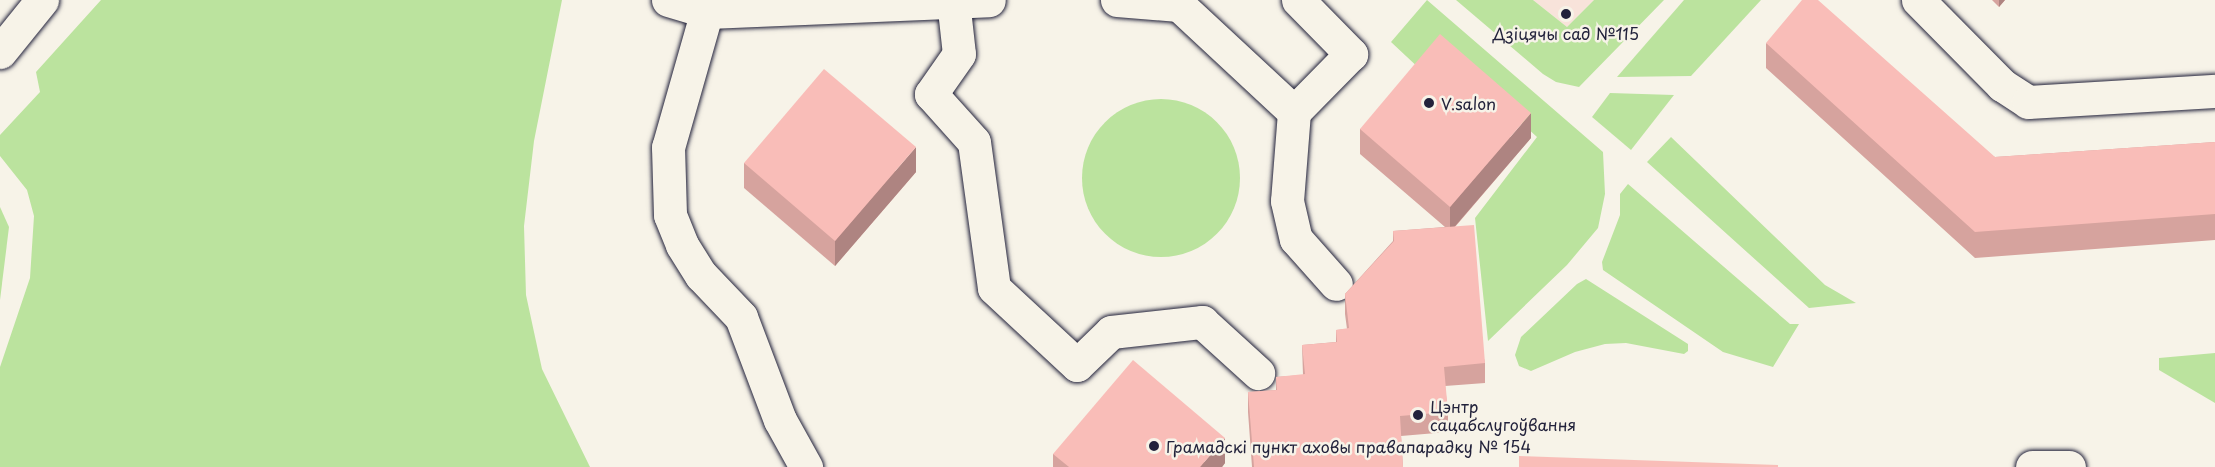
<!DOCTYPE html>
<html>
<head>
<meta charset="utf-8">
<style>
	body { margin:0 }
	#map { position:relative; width:2215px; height:467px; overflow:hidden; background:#f7f3e8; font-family:"Playpen Sans",sans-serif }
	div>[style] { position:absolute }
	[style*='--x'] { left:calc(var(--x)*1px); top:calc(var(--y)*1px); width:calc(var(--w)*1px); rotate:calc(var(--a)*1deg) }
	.built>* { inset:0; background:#f8e3da }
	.green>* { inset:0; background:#bbe39e }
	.round { border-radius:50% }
	.roads { filter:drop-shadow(0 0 2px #22223b) drop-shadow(0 0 2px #22223b) }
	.minor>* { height:33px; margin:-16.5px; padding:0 16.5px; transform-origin:16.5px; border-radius:16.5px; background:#f7f3e8 }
	.wall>* { inset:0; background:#d6a39e }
	.shaded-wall>* { inset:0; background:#ae8481 }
	.building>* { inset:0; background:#f9bdb8 }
	.dots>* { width:16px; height:16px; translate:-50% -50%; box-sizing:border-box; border:3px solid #f7f3e8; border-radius:50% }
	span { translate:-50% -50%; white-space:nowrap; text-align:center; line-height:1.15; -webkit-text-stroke:5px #f7f3e8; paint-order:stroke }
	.poi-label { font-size:16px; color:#22223b }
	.left { translate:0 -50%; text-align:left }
</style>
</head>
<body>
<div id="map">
	<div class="built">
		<i style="clip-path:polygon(1533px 0,1594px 0,1567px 27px)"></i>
	</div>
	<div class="green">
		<i style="clip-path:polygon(101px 0,562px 0,534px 141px,524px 226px,526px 295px,542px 369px,590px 467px,0 467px,0 367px,30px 278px,34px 216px,27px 190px,0 156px,0 135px,40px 92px,36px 72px)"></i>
		<i style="clip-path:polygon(1427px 0,1603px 152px,1605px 194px,1598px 228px,1567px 265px,1488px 341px,1475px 218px,1537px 137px,1440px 48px,1422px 71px,1391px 42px)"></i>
		<i style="clip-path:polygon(1456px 0,1533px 0,1567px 27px,1594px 0,1664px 0,1579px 87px,1556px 82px,1543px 74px)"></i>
		<i style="clip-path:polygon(1684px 0,1761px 0,1691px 76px,1617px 77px)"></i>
		<i style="clip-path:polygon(1610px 93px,1674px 95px,1631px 150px,1592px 117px)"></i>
		<i class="round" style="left:1082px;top:99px;width:158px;height:158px"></i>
		<i style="clip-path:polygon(1671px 137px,1825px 285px,1856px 303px,1809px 308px,1647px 162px)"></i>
		<i style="clip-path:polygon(1628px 184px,1790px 324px,1799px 324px,1773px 367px,1723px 352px,1603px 270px,1602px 262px,1620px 215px,1620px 194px)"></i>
		<i style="clip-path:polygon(0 207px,9px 227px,0 300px)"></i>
		<i style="clip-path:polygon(1586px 279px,1688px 344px,1688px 351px,1684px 354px,1626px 343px,1605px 344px,1575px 352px,1531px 371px,1519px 366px,1515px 355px,1521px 337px,1577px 284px)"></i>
		<i style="clip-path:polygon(2215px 353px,2215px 403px,2159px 370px,2159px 358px)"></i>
	</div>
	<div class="roads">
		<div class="minor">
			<i style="--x:668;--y:0;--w:42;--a:16.7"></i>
			<i style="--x:708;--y:12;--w:281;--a:-2.4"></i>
			<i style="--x:710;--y:0;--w:153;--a:105.9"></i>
			<i style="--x:668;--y:147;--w:68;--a:88.3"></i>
			<i style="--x:670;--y:215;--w:32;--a:68"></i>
			<i style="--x:682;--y:245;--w:36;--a:58"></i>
			<i style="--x:701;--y:275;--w:58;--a:46.4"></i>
			<i style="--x:741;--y:317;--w:110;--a:69.3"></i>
			<i style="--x:780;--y:420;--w:54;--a:61"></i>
			<i style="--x:953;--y:0;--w:54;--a:83.7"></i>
			<i style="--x:959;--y:54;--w:49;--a:125"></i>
			<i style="--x:931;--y:94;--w:64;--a:48.1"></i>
			<i style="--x:974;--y:142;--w:147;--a:82.2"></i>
			<i style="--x:994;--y:288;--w:113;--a:42.9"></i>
			<i style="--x:1077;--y:365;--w:47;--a:-44.1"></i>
			<i style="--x:1111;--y:332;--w:92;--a:-6.3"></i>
			<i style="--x:1202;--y:322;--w:76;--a:42.3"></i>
			<i style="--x:1117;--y:0;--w:62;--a:4.6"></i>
			<i style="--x:1179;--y:5;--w:157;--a:42.9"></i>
			<i style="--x:1298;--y:0;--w:76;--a:45.5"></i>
			<i style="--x:1351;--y:54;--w:81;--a:134.5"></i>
			<i style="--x:1294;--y:112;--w:89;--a:94.5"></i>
			<i style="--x:1287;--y:201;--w:39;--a:77"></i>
			<i style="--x:1296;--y:239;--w:60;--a:48.4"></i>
			<i style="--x:1918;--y:0;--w:120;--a:45.3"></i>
			<i style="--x:2002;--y:85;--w:31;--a:33"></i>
			<i style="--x:2028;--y:102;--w:187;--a:-3.4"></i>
			<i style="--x:0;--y:52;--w:67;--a:-51.1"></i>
			<i style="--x:2032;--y:467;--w:37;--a:0"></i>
		</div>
	</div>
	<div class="wall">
		<i style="clip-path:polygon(1992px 0,2005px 0,1999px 7px)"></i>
		<i style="clip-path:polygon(1766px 43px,1995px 157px,2215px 142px,2215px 240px,1975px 258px,1766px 68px)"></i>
		<i style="clip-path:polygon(1360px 129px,1531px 138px,1455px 227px,1485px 363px,1485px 383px,1445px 386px,1448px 412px,1448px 432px,1401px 436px,1403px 467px,1252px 467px,1248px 412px,1248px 392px,1276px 390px,1276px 377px,1303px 375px,1302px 345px,1336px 342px,1336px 330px,1347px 329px,1345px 314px,1345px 294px,1393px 241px,1393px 231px,1445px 227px,1360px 154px)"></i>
		<i style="clip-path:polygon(744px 163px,916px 172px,835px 266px,744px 188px)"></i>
		<i style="clip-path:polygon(1053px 454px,1225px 463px,1222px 467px,1053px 467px)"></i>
	</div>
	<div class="shaded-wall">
		<i style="clip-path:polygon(1999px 0,2005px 0,1999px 7px)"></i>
		<i style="clip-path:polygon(1531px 113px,1531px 138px,1450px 232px,1450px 207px)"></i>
		<i style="clip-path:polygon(916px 147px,916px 172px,835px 266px,835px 241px)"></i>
		<i style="clip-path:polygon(1225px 438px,1225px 463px,1222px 467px,1200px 467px)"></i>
	</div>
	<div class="building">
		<i style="clip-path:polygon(1802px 0,1818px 0,1995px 157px,2215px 142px,2215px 214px,1975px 232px,1766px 43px)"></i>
		<i style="clip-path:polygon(1440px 34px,1531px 113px,1450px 207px,1360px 129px)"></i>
		<i style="clip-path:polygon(824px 69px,916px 147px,835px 241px,744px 163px)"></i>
		<i style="clip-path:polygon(1474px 225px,1485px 363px,1444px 367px,1448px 412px,1400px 416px,1403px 467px,1254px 467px,1248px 392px,1277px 390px,1276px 377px,1305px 374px,1302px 345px,1337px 342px,1336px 330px,1349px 328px,1345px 294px,1394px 241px,1393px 231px)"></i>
		<i style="clip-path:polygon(1133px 360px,1225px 438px,1200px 467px,1069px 467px,1053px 454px)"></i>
		<i style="clip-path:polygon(1519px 456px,1778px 465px,1778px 467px,1519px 467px)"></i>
	</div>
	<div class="dots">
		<i style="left:1566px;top:14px;background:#22223b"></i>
		<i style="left:1429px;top:103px;background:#22223b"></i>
		<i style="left:1418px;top:415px;background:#22223b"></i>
		<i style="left:1154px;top:446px;background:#22223b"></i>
	</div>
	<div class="poi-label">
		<span style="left:1566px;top:33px">Дзіцячы сад №115</span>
		<span class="left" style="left:1441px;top:103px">V.salon</span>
		<span class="left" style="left:1430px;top:415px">Цэнтр<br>сацабслугоўвання</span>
		<span class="left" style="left:1166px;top:446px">Грамадскі пункт аховы правапарадку № 154</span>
	</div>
</div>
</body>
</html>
